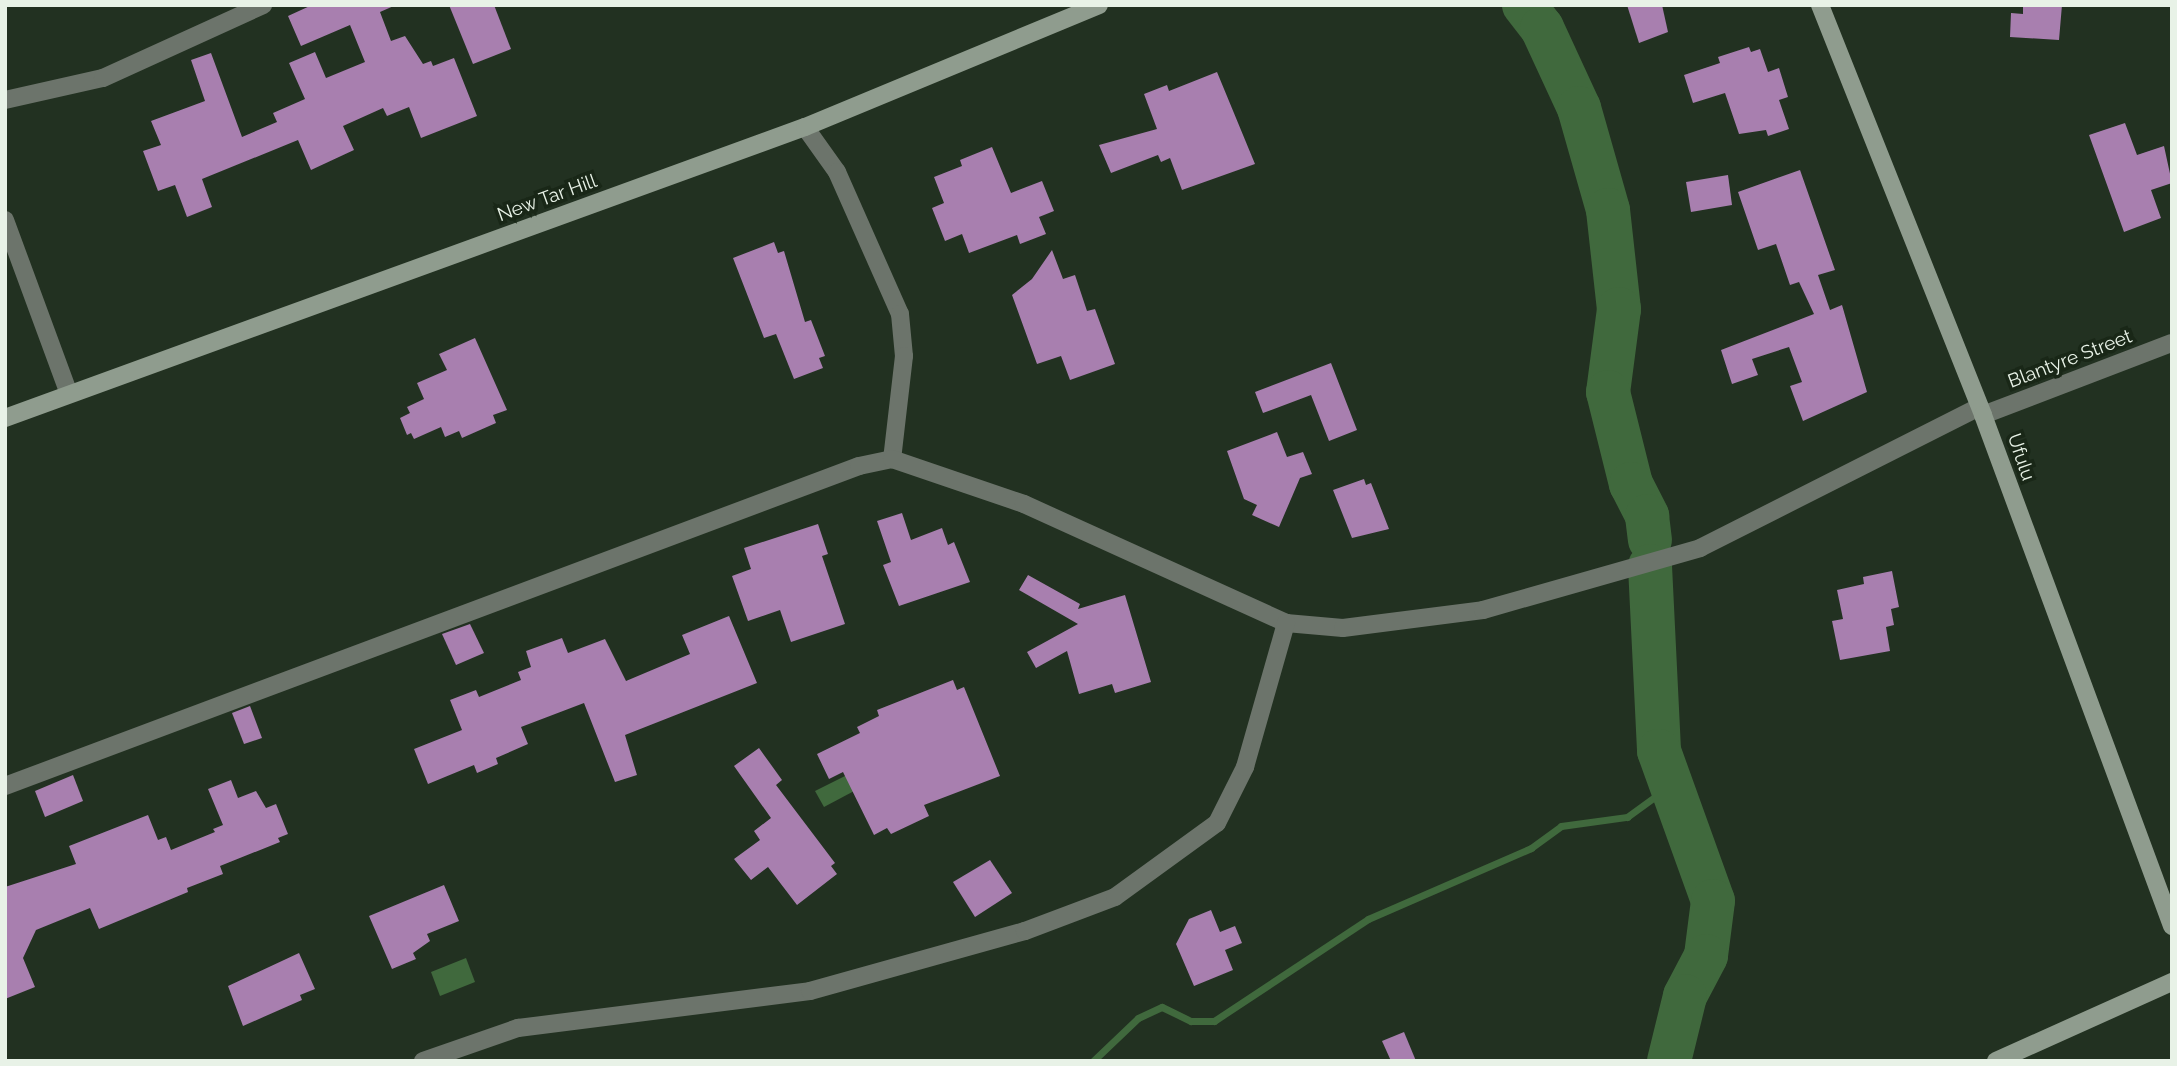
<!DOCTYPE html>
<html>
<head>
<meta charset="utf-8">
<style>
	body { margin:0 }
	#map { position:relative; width:2177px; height:1066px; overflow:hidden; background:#223121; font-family:Raleway,sans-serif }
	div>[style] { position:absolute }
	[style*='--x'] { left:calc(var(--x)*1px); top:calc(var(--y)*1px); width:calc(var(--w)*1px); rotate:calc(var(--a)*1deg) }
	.water>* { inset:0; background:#40693d }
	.stream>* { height:7px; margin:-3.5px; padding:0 3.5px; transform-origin:3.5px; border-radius:3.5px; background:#40693d }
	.river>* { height:44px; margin:-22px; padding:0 22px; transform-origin:22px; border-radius:22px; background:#40693d }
	.building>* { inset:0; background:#a87faf }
	.street>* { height:18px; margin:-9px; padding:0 9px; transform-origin:9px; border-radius:9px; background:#6c746b }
	.secondary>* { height:18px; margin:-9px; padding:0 9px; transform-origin:9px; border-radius:9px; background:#8f9c8e }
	span { translate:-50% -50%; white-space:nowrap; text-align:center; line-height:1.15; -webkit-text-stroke:7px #192717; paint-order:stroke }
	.street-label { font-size:19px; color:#e8f2e7 }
	.frame { position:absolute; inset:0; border:7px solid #e8f2e7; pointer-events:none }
</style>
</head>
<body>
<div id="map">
	<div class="water">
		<i style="clip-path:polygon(849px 774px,856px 790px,824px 807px,815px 791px)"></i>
		<i style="clip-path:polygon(466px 958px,475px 982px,440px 996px,431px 972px)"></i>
	</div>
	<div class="stream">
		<i style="--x:1093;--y:1061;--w:62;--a:-43.7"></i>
		<i style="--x:1138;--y:1018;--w:26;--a:-25"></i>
		<i style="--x:1162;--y:1007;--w:32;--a:26"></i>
		<i style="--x:1191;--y:1021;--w:23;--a:0"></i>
		<i style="--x:1214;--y:1021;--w:185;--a:-33.5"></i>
		<i style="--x:1368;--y:919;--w:178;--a:-23.5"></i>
		<i style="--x:1531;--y:848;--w:37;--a:-36"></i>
		<i style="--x:1561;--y:826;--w:67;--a:-7.8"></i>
		<i style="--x:1627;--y:817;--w:54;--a:-36"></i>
	</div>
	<div class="river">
		<i style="--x:1524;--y:5;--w:29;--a:52"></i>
		<i style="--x:1542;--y:28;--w:88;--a:65.2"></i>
		<i style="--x:1579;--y:108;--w:106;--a:74.1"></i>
		<i style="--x:1608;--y:210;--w:100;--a:83.7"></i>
		<i style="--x:1619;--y:309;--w:84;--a:97.5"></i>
		<i style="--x:1608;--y:392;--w:95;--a:76"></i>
		<i style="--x:1631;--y:484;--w:36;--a:63"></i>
		<i style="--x:1647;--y:516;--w:24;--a:83"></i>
		<i style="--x:1650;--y:566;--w:185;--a:87.2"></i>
		<i style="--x:1659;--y:751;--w:159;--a:70.2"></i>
		<i style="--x:1713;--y:901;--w:55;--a:97.3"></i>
		<i style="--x:1706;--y:956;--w:45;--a:117.7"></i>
		<i style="--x:1685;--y:996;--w:67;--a:103.8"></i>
	</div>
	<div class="building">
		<i style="clip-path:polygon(312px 5px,396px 5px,380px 12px,391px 41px,405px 36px,423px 64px,431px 61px,433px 66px,454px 58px,477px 116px,421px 138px,409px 107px,387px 116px,383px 108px,343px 126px,354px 150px,311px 170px,298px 140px,202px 179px,212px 207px,187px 217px,175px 185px,158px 191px,143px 151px,161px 145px,151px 121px,205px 101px,191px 60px,211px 53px,242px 137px,277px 122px,273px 113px,305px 99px,289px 63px,315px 52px,326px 78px,365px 62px,350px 25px,301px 46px,288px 16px)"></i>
		<i style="clip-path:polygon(449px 5px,494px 5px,511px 49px,473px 64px)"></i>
		<i style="clip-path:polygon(1627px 5px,1662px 5px,1668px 32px,1639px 43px)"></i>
		<i style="clip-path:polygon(2023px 5px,2062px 5px,2059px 40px,2010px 37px,2011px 13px,2023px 14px)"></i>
		<i style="clip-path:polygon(1749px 47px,1751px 52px,1760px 49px,1768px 72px,1779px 68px,1788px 97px,1779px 100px,1789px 129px,1768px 136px,1766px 130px,1739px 134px,1725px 93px,1693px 103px,1684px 75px,1720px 63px,1718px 57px)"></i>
		<i style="clip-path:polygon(1217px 72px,1255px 164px,1182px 190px,1170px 158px,1161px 162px,1158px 155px,1111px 173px,1099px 145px,1157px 129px,1144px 94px,1167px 85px,1169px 91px)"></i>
		<i style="clip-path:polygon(2125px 123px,2137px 155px,2164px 146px,2172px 183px,2151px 190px,2161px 218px,2124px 232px,2089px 135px)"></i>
		<i style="clip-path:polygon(992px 147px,1011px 193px,1042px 181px,1054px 211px,1039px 217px,1046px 234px,1020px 244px,1017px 235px,969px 253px,962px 234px,945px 241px,932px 208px,944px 203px,934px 177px,962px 166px,960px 160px)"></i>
		<i style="clip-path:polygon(1800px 170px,1835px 270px,1818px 275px,1830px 310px,1842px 305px,1867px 392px,1803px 421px,1790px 386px,1802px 382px,1789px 347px,1752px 359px,1758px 375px,1732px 384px,1721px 350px,1814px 314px,1799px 282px,1790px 285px,1776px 244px,1758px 250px,1738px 192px)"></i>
		<i style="clip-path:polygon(1728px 175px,1732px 205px,1691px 212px,1686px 182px)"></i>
		<i style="clip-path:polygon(774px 242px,778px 253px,784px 251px,805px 322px,811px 320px,825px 356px,819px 358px,823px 368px,794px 379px,776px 334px,764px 338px,733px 258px)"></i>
		<i style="clip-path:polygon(1052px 250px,1063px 279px,1075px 275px,1087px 311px,1095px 309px,1115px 364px,1070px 380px,1061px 356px,1037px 364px,1012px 295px,1032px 279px)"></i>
		<i style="clip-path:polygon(475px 338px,507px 410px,493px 415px,496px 423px,462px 438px,459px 431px,445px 437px,441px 427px,414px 439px,411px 433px,407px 435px,400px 418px,410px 413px,407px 407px,424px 399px,417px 383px,447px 370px,439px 354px)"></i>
		<i style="clip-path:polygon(1331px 363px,1357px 430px,1329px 441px,1311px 395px,1263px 413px,1255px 392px)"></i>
		<i style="clip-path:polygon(1277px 432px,1287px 457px,1303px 452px,1312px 474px,1300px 478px,1279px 527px,1252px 515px,1257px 505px,1244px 499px,1227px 451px)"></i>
		<i style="clip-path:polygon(1364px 479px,1366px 485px,1371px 483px,1389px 529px,1352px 538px,1333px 490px)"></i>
		<i style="clip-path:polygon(902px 513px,911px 540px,942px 528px,948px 545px,954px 542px,970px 582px,899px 606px,883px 565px,891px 562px,877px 521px)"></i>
		<i style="clip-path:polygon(818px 524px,828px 554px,822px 556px,845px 624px,791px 642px,780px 610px,748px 621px,732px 576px,751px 569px,744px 548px)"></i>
		<i style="clip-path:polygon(1892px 571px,1899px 607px,1891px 609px,1894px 625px,1886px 627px,1890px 651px,1840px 660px,1832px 621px,1843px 619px,1837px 590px,1864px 584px,1863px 577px)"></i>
		<i style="clip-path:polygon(1028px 575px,1080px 604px,1078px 609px,1125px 595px,1151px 682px,1115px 693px,1112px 684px,1079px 694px,1067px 651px,1036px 668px,1027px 652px,1078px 624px,1019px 590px)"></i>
		<i style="clip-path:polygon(729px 616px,757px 683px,625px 735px,637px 775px,615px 782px,584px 703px,521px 727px,528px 744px,496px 758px,498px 764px,477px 773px,474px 765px,428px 784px,414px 749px,462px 730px,450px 700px,476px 690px,479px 697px,521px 680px,518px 672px,531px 667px,526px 651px,562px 638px,568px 653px,605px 639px,626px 681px,690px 654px,682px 635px)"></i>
		<i style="clip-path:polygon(470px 624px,484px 653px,456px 665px,442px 634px)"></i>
		<i style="clip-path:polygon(953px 680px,957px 690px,964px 687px,1000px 776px,924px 805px,929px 816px,891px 834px,887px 828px,874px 835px,843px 772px,829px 779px,817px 754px,860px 733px,857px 727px,879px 716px,877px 710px)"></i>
		<i style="clip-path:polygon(250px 706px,262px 738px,244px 744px,232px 713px)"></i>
		<i style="clip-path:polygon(759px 748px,782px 780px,776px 785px,835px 863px,831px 866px,837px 874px,797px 905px,768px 867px,751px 880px,734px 859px,760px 840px,754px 831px,771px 818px,734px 766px)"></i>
		<i style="clip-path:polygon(73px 775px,83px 801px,45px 817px,35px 791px)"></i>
		<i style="clip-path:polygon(231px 780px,238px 798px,256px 791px,266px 808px,276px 804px,288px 834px,278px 838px,280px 842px,220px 866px,223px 874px,187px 888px,188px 892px,99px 929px,90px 908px,36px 930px,23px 958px,35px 987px,5px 999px,5px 887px,76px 864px,69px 846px,148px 815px,158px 840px,166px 837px,171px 850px,215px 832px,213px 829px,223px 825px,208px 789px)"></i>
		<i style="clip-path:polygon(990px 860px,1012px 893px,975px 917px,953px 882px)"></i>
		<i style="clip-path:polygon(444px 885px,459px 921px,427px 934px,430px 941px,413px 953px,416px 959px,392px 969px,369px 916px)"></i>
		<i style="clip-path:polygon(1211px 910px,1220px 932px,1235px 926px,1242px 943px,1225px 950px,1233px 970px,1194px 986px,1176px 944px,1189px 919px)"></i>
		<i style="clip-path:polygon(299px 953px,315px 989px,300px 995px,302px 1000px,243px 1026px,228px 986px)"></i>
		<i style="clip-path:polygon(1404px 1032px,1416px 1061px,1391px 1061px,1382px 1041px)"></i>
	</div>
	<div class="street">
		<i style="--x:5;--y:100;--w:100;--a:-12.7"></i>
		<i style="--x:103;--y:78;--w:176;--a:-24.5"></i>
		<i style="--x:805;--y:127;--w:55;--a:54.6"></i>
		<i style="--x:837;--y:172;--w:155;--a:66.1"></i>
		<i style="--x:900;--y:314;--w:42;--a:84.6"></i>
		<i style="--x:904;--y:356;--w:104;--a:96.6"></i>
		<i style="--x:5;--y:220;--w:185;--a:69.8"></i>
		<i style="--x:1983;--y:415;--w:202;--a:-20.9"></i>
		<i style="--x:5;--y:786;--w:912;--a:-20.54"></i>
		<i style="--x:859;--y:466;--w:34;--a:-12"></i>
		<i style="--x:892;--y:459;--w:139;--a:18.8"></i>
		<i style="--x:1024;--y:504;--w:288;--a:24.4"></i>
		<i style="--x:1286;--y:623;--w:57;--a:5"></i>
		<i style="--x:1343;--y:628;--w:141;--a:-7.3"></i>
		<i style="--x:1483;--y:610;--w:226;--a:-15.9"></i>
		<i style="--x:1700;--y:548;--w:313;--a:-26.8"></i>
		<i style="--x:423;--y:1061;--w:101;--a:-19.2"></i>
		<i style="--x:518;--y:1028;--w:294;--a:-7.2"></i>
		<i style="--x:810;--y:991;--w:223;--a:-15.6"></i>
		<i style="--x:1025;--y:931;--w:96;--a:-20.7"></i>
		<i style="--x:1115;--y:897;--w:126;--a:-36"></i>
		<i style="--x:1217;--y:823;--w:63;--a:-63.4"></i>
		<i style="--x:1245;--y:767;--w:150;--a:-74.1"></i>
	</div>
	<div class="secondary">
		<i style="--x:1820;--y:5;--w:441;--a:68.3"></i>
		<i style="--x:1983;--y:415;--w:545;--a:69.7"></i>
		<i style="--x:5;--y:418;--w:851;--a:-19.99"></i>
		<i style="--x:805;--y:127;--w:318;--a:-22.5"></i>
		<i style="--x:1996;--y:1061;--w:193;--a:-24.2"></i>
	</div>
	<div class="street-label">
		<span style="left:547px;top:198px;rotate:-20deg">New Tar Hill</span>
		<span style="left:2070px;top:359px;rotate:-21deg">Blantyre Street</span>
		<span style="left:2021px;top:457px;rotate:71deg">Ufulu</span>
	</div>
	<div class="frame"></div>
</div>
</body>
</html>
